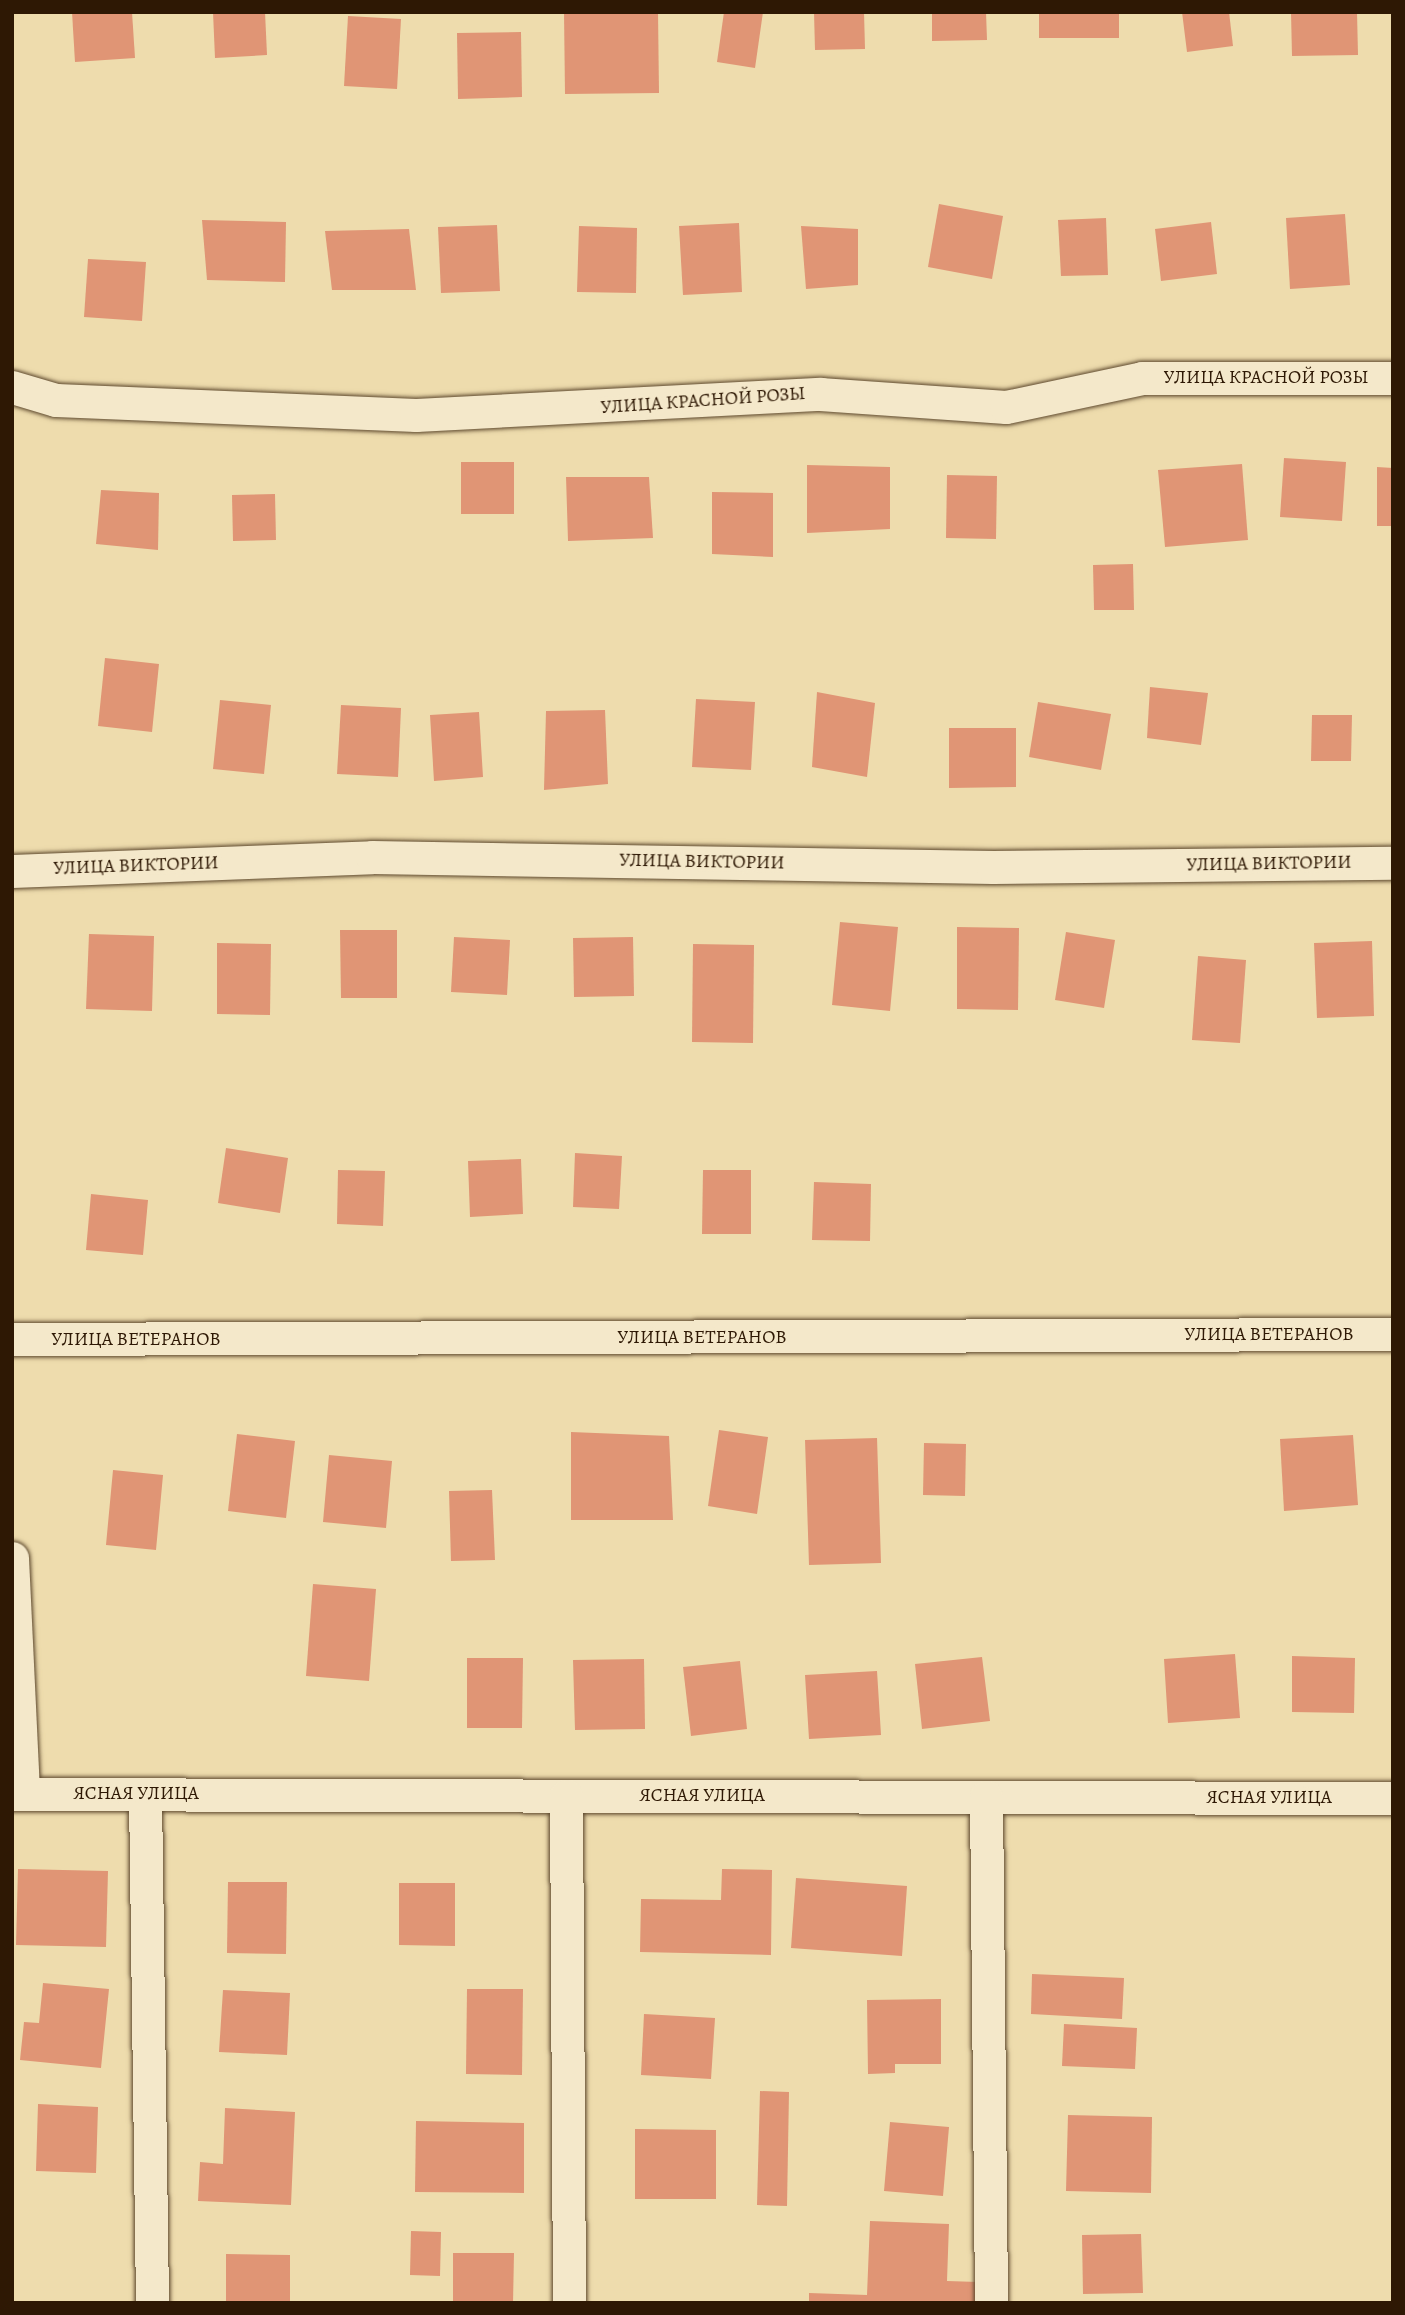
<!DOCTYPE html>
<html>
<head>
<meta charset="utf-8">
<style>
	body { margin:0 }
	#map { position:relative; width:1405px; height:2315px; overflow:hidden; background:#eedcad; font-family:Alegreya,serif }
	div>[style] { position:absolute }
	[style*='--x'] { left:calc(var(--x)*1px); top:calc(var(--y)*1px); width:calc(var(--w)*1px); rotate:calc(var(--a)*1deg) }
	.building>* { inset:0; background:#e09575 }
	.roads { filter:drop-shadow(0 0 2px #5e492e) drop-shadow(0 0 2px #5e492e) }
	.street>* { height:33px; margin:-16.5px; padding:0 16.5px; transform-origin:16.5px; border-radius:16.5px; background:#f4e8ca }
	span { translate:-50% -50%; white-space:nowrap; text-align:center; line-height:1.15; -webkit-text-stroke:7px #f4e8ca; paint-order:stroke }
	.street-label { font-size:19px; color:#2e1804 }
	.frame { position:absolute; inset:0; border:14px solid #2e1804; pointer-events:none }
</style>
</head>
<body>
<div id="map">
	<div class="building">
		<i style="clip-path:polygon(72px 12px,132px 12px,135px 58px,75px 62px)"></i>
		<i style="clip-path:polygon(213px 12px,265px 12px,267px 55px,215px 58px)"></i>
		<i style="clip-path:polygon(564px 12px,658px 12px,659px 93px,565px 94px)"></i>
		<i style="clip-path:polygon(724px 12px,763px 12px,755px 68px,717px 62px)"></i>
		<i style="clip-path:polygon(814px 12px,864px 12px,865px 49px,815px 50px)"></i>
		<i style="clip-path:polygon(932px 12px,986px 12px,987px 40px,932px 41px)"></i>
		<i style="clip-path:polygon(1039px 12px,1119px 12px,1119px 38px,1039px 38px)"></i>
		<i style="clip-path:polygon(1182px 12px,1229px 12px,1233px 46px,1187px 52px)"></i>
		<i style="clip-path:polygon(1291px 12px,1357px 12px,1358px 55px,1292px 56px)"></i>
		<i style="clip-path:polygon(348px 16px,401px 19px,397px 89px,344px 86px)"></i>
		<i style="clip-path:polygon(521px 32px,522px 97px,458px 99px,457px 33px)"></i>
		<i style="clip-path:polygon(939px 204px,1003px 216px,992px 279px,928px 267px)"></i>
		<i style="clip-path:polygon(1345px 214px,1350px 285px,1290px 289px,1286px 218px)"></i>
		<i style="clip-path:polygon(1106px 218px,1108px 275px,1061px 276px,1058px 220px)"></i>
		<i style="clip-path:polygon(202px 220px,286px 222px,285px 282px,207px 280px)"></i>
		<i style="clip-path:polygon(1211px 222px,1217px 274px,1161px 281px,1155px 229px)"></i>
		<i style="clip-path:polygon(739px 223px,742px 292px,683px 295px,679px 226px)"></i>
		<i style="clip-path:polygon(497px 225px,500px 291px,441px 293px,438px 227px)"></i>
		<i style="clip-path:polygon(579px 226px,637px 228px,636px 293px,577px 292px)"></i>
		<i style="clip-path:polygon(801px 226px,858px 229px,858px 285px,806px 289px)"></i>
		<i style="clip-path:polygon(409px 229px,416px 290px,332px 290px,325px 231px)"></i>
		<i style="clip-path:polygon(88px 259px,146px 262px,142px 321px,84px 317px)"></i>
		<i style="clip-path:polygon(1284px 458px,1346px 462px,1342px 521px,1280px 517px)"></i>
		<i style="clip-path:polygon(461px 462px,514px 462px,514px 514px,461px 514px)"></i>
		<i style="clip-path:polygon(1242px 464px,1248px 540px,1165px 547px,1158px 470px)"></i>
		<i style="clip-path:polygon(807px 465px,890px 467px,890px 529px,807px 533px)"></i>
		<i style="clip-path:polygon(1377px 467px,1393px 468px,1393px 526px,1377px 526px)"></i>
		<i style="clip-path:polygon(947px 475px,997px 476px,996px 539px,946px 538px)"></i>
		<i style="clip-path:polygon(566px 477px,649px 477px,653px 538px,568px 541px)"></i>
		<i style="clip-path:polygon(101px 490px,159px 493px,158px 550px,96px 544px)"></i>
		<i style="clip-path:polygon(712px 492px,773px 493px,773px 557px,712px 554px)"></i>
		<i style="clip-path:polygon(275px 494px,276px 540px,233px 541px,232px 495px)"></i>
		<i style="clip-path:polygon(1133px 564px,1134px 610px,1094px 610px,1093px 565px)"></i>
		<i style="clip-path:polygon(105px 658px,159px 664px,152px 732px,98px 726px)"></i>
		<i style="clip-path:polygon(1150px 687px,1208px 693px,1201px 745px,1147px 738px)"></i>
		<i style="clip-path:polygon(817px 692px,875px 703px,867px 777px,812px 767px)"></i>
		<i style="clip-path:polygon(696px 699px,755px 702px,751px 770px,692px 767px)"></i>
		<i style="clip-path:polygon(220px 700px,271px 705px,264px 774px,213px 769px)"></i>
		<i style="clip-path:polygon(1038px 702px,1111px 714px,1101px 770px,1029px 757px)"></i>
		<i style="clip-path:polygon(341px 705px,401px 708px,398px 777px,337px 774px)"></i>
		<i style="clip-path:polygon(605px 710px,608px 784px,544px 790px,546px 711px)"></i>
		<i style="clip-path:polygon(479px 712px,483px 777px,434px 781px,430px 715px)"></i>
		<i style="clip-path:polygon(1312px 715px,1352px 715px,1351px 761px,1311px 761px)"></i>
		<i style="clip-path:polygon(949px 728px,1016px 728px,1016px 787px,949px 788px)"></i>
		<i style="clip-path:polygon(840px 922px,898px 927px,890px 1011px,832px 1005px)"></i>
		<i style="clip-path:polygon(957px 927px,1019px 928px,1018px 1010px,957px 1009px)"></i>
		<i style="clip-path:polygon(340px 930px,397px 930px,397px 998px,341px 998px)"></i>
		<i style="clip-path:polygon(1066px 932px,1115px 940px,1104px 1008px,1055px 1000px)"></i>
		<i style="clip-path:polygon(89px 934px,154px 936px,152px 1011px,86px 1009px)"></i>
		<i style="clip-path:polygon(454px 937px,510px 940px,507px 995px,451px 992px)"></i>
		<i style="clip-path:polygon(633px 937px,634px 996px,574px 997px,573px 938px)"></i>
		<i style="clip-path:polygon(1372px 941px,1374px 1016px,1317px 1018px,1314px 943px)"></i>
		<i style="clip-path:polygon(217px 943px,271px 944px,270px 1015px,217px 1014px)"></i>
		<i style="clip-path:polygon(693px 944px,754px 945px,753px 1043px,692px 1042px)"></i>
		<i style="clip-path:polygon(1198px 956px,1246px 960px,1240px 1043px,1192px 1040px)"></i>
		<i style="clip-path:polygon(226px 1148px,288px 1158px,280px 1213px,218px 1203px)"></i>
		<i style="clip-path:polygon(575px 1153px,622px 1156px,619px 1209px,573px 1207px)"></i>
		<i style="clip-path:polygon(521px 1159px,523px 1214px,470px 1217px,468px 1161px)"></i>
		<i style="clip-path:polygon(338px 1170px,385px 1171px,383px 1226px,337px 1224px)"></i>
		<i style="clip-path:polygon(703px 1170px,751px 1170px,751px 1234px,702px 1234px)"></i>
		<i style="clip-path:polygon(814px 1182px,871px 1184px,870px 1241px,812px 1240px)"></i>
		<i style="clip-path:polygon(91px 1194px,148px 1200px,143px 1255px,86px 1250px)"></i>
		<i style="clip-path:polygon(719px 1430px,768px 1437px,757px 1514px,708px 1506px)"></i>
		<i style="clip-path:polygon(571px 1432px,669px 1436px,673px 1520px,571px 1520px)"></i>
		<i style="clip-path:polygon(237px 1434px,295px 1441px,286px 1518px,228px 1511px)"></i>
		<i style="clip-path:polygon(1353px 1435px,1358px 1505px,1284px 1511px,1280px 1439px)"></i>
		<i style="clip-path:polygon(877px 1438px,881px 1563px,809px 1565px,805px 1440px)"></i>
		<i style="clip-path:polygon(924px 1443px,966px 1444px,965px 1496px,923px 1495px)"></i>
		<i style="clip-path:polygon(329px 1455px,392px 1461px,386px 1528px,323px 1522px)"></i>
		<i style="clip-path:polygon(113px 1470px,163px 1475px,156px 1550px,106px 1545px)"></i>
		<i style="clip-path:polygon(492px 1490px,495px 1560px,451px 1561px,449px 1491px)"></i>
		<i style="clip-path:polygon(313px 1584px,376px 1589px,369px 1681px,306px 1676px)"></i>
		<i style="clip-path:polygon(1235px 1654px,1240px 1718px,1168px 1723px,1164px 1659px)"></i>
		<i style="clip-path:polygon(1292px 1656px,1355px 1658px,1354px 1713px,1292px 1712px)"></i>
		<i style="clip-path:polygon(982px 1657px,990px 1721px,922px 1729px,915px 1664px)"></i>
		<i style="clip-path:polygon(467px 1658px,523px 1658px,522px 1728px,467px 1728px)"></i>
		<i style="clip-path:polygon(644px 1659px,645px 1729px,575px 1730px,573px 1660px)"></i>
		<i style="clip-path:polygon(740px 1661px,747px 1729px,691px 1736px,683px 1667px)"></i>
		<i style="clip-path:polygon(877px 1671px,881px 1735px,809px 1739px,805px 1675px)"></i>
		<i style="clip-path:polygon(18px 1869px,108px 1871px,106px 1947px,16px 1945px)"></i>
		<i style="clip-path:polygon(722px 1869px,772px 1870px,771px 1955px,640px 1952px,641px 1899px,721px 1900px)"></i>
		<i style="clip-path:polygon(796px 1878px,907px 1886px,902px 1956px,791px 1948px)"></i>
		<i style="clip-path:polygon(228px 1882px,287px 1882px,286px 1954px,227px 1953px)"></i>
		<i style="clip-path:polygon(399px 1883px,455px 1883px,455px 1946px,399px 1945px)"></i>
		<i style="clip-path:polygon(1032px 1974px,1124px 1978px,1122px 2019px,1031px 2014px)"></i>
		<i style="clip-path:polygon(43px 1983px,109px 1989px,101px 2068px,20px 2060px,24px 2022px,39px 2023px)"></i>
		<i style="clip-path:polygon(467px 1989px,523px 1989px,522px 2075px,466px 2074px)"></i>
		<i style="clip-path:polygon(223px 1990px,290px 1993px,287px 2055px,219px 2052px)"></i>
		<i style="clip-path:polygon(941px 1999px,941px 2064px,895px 2064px,895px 2073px,868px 2074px,867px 2000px)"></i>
		<i style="clip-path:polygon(644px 2014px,715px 2018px,711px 2079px,641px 2075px)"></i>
		<i style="clip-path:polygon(1064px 2024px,1137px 2028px,1135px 2069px,1062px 2066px)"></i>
		<i style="clip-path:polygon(760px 2091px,789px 2092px,787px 2206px,757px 2205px)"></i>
		<i style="clip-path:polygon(38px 2104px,98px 2107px,96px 2173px,36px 2171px)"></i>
		<i style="clip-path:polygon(225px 2108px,295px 2112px,291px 2205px,198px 2201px,200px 2162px,223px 2164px)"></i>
		<i style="clip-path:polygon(1068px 2115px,1152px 2117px,1151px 2193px,1066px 2191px)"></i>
		<i style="clip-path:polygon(416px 2121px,524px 2123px,524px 2193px,415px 2192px)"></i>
		<i style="clip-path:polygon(890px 2122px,949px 2127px,943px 2196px,884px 2191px)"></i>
		<i style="clip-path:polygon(635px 2129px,716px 2130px,716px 2199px,635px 2199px)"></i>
		<i style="clip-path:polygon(870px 2221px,949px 2224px,947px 2281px,978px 2282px,978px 2303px,809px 2303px,809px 2293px,867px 2295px)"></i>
		<i style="clip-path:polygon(411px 2231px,441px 2232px,440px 2276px,410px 2275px)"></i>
		<i style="clip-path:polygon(1141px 2234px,1143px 2293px,1083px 2294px,1082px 2235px)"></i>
		<i style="clip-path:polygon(453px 2253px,514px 2253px,513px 2303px,453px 2303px)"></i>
		<i style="clip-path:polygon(226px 2254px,290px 2255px,290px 2303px,226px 2303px)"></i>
	</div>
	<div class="roads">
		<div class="street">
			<i style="--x:12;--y:387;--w:46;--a:16.5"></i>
			<i style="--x:56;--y:400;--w:360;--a:2.4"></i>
			<i style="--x:416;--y:415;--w:405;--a:-3"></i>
			<i style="--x:820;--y:394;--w:186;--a:4"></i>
			<i style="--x:1006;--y:407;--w:139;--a:-12"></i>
			<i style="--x:1142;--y:378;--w:251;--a:0"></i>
			<i style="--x:12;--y:871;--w:360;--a:-2.2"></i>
			<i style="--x:372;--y:857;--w:621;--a:0.92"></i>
			<i style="--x:993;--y:867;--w:400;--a:-0.6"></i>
			<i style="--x:12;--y:1339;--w:1381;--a:-0.21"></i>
			<i style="--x:12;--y:1558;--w:236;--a:87.3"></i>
			<i style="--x:12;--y:1794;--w:1381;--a:0.17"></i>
			<i style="--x:145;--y:1794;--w:509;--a:89.21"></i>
			<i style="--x:566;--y:1796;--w:507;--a:89.66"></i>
			<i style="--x:986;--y:1797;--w:506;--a:89.43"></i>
		</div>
	</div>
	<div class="street-label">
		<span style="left:1266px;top:378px">УЛИЦА КРАСНОЙ РОЗЫ</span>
		<span style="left:703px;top:401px;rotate:-4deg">УЛИЦА КРАСНОЙ РОЗЫ</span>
		<span style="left:702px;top:862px;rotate:1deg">УЛИЦА ВИКТОРИИ</span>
		<span style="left:1269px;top:864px;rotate:-1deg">УЛИЦА ВИКТОРИИ</span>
		<span style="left:136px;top:866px;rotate:-2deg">УЛИЦА ВИКТОРИИ</span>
		<span style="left:1269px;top:1335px">УЛИЦА ВЕТЕРАНОВ</span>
		<span style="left:702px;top:1338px">УЛИЦА ВЕТЕРАНОВ</span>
		<span style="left:136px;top:1340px">УЛИЦА ВЕТЕРАНОВ</span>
		<span style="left:136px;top:1794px">ЯСНАЯ УЛИЦА</span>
		<span style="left:702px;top:1796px">ЯСНАЯ УЛИЦА</span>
		<span style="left:1269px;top:1798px">ЯСНАЯ УЛИЦА</span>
	</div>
	<div class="frame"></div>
</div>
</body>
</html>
